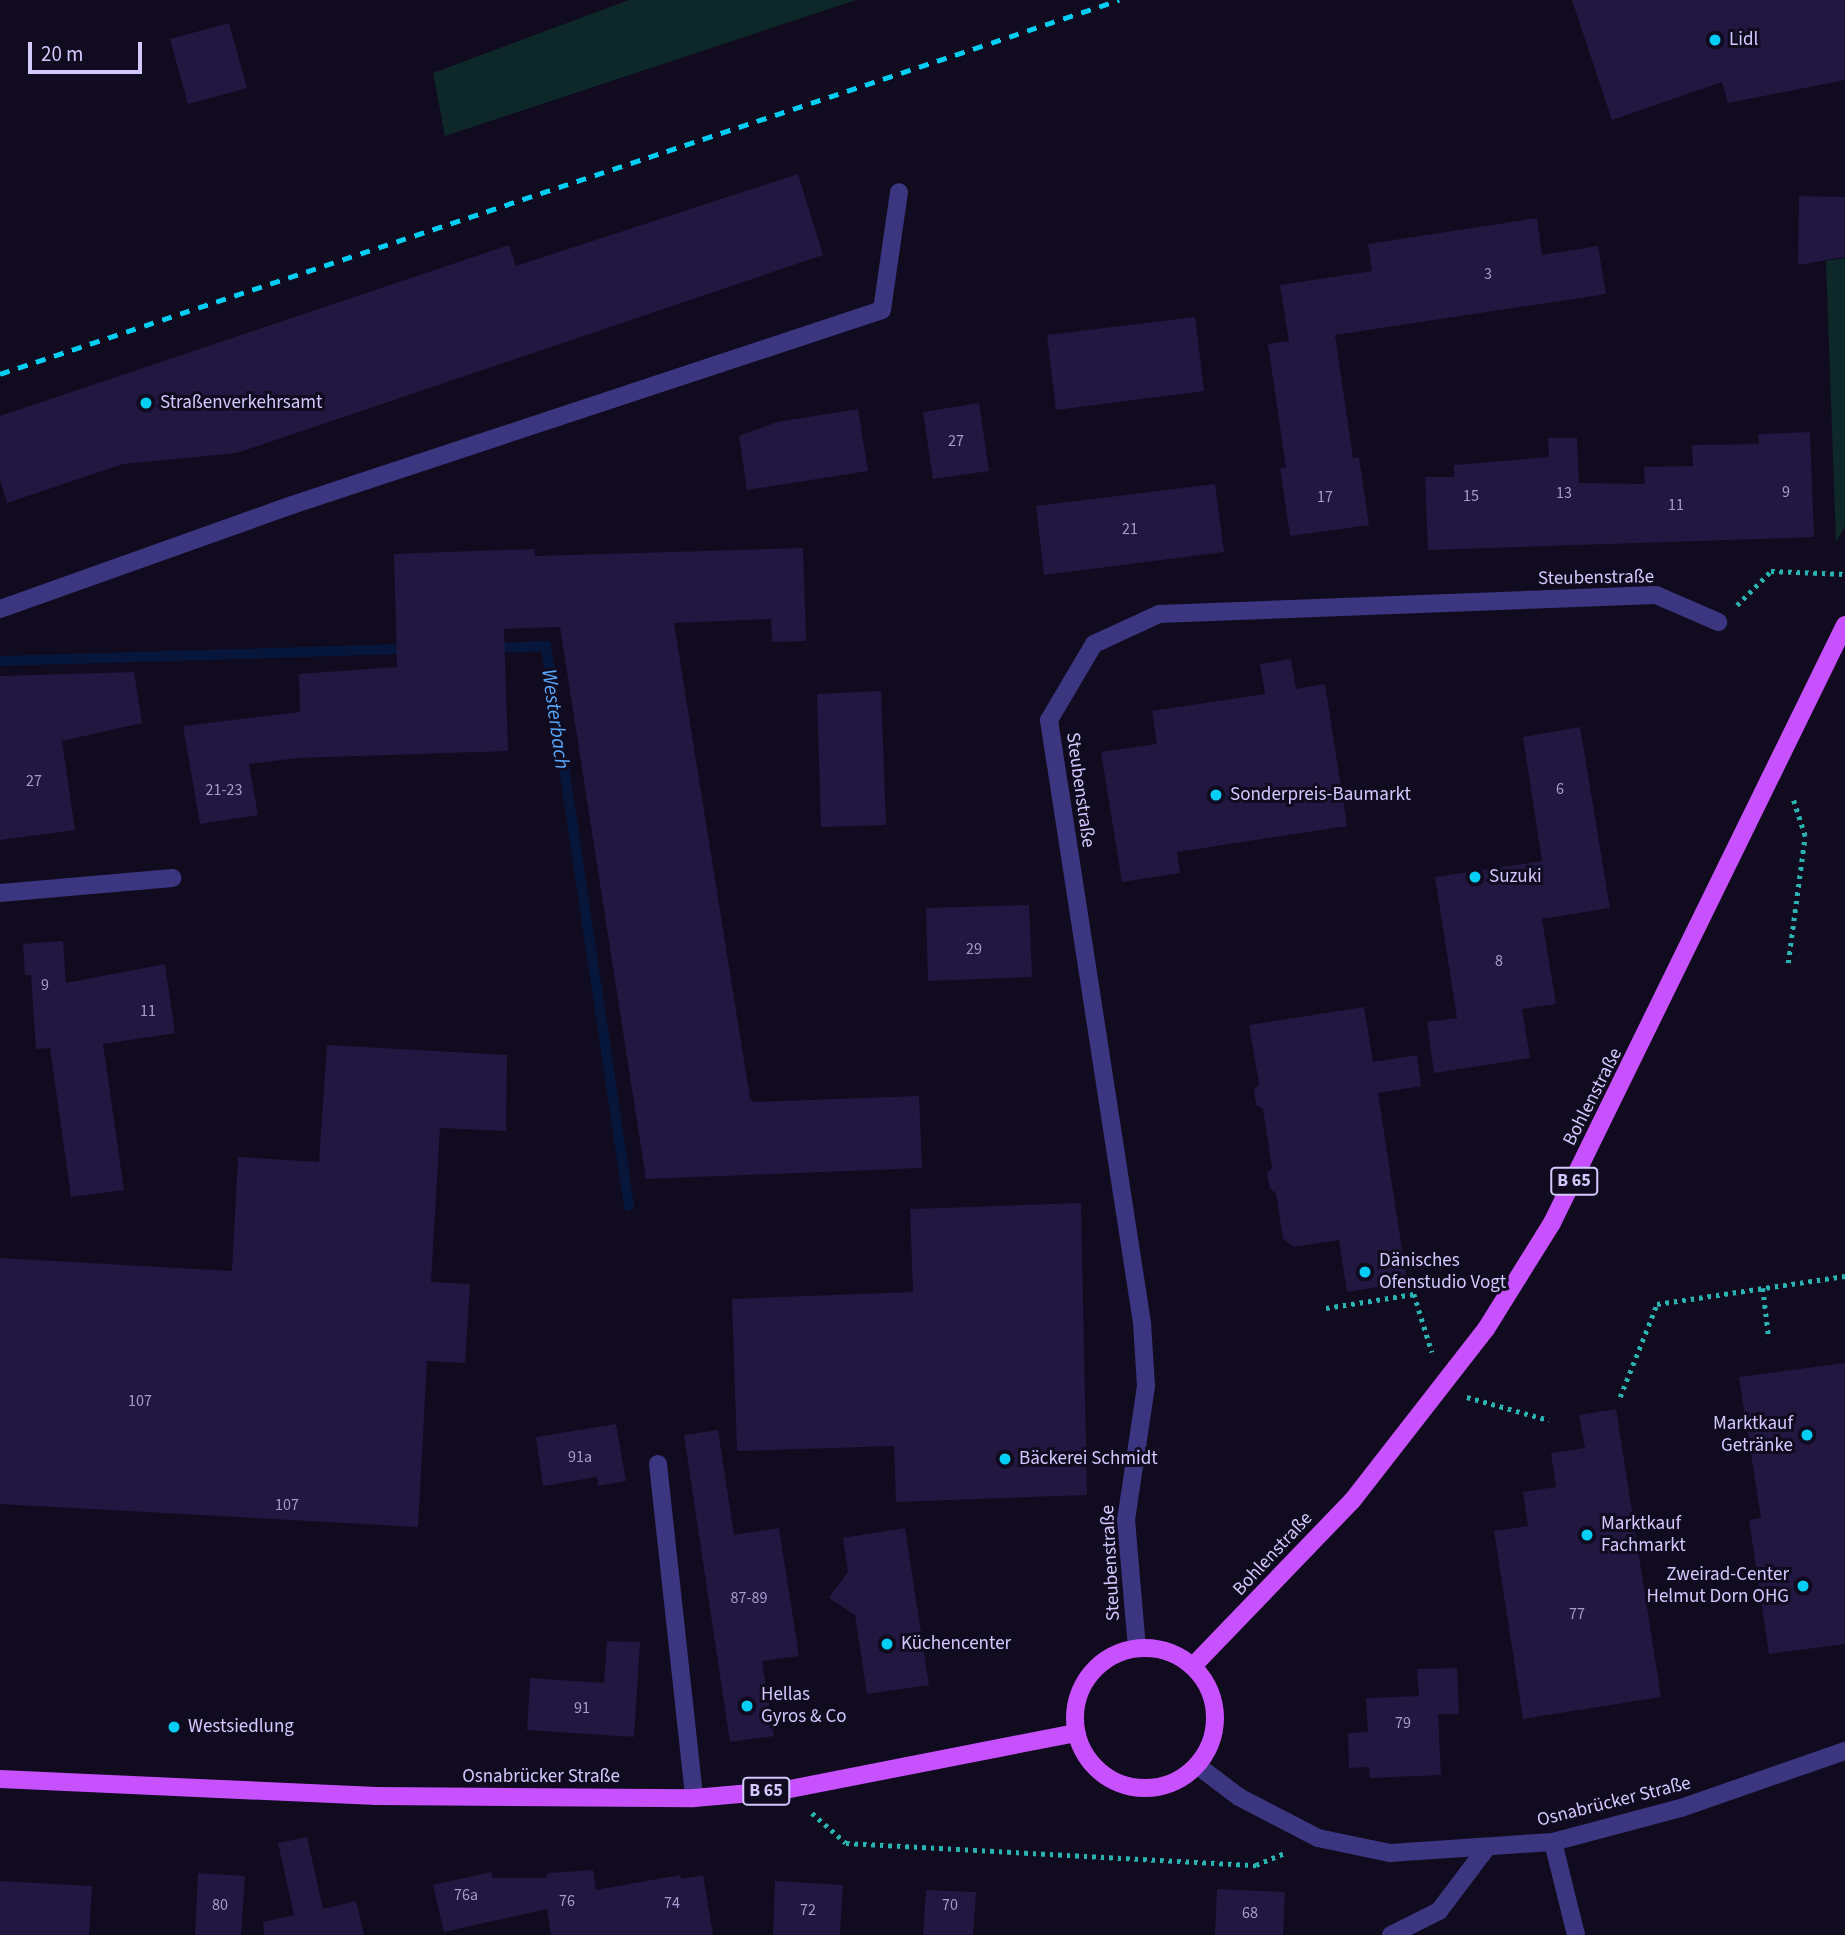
<!DOCTYPE html>
<html>
<head>
<meta charset="utf-8">
<style>
	body { margin:0 }
	#map { position:relative; width:1845px; height:1935px; overflow:hidden; background:#100b1f; font-family:"Source Sans 3",sans-serif }
	div>[style] { position:absolute }
	[style*='--x'] { left:calc(var(--x)*1px); top:calc(var(--y)*1px); width:calc(var(--w)*1px); rotate:calc(var(--a)*1deg) }
	.green>* { inset:0; background:#0e2829 }
	.stream>* { height:10px; margin:-5px; padding:0 5px; transform-origin:5px; border-radius:5px; background:#07173c }
	.building>* { inset:0; background:#221740 }
	.path>* { height:4.5px; margin-top:-2.25px; transform-origin:0; background:repeating-linear-gradient(90deg,#29b3b2 0 3.5px,transparent 0 8.5px) }
	.minor>* { height:18px; margin:-9px; padding:0 9px; transform-origin:9px; border-radius:9px; background:#3c357f }
	.major>* { height:18px; margin:-9px; padding:0 9px; transform-origin:9px; border-radius:9px; background:#c750ff }
	.major>.ring { margin:-9px; padding:0; box-sizing:content-box; background:none; border:18px solid #c750ff; border-radius:50% }
	.rail>* { height:5px; margin-top:-2.5px; transform-origin:0; background:repeating-linear-gradient(90deg,#00cef4 0 10px,transparent 0 19px) }
	.dots>* { width:19px; height:19px; translate:-50% -50%; box-sizing:border-box; border:4px solid #100b1f; border-radius:50% }
	span { translate:-50% -50%; white-space:nowrap; text-align:center; line-height:1.15; -webkit-text-stroke:6px #100b1f; paint-order:stroke }
	.number-label { font-size:16px; color:#a69ccf }
	.number-label span { -webkit-text-stroke-width:0 }
	.shield-label span { padding:2px 5px; background:#100b1f; border:2px solid; border-radius:5px; -webkit-text-stroke-width:0 }
	.shield-label { font-size:18px; color:#d2c9ff; font-weight:700 }
	.poi-label { font-size:19px; color:#d2c9ff }
	.left { translate:0 -50%; text-align:left }
	.right { translate:-100% -50%; text-align:right }
	.street-label { font-size:19px; color:#d2c9ff }
	.water-label { font-size:21px; color:#57a8ff; font-style:italic }
	.scale { position:absolute; left:28px; top:42px; width:114px; height:32px; box-sizing:border-box; border:4px solid #d2c9ff; border-top:0; padding-left:9px; font-size:21px; line-height:24px; white-space:nowrap; color:#d2c9ff; -webkit-text-stroke:5px #100b1f; paint-order:stroke }
</style>
</head>
<body>
<div id="map">
	<div class="green">
		<i style="clip-path:polygon(629px 0,856px 0,445px 136px,433px 73px)"></i>
		<i style="clip-path:polygon(1845px 258px,1845px 526px,1836px 542px,1826px 261px)"></i>
	</div>
	<div class="stream">
		<i style="--x:492;--y:648;--w:54;--a:-2.1"></i>
		<i style="--x:546;--y:646;--w:566;--a:81.57"></i>
		<i style="--x:0;--y:661;--w:409;--a:-1.7"></i>
	</div>
	<div class="building">
		<i style="clip-path:polygon(1572px 0,1845px 0,1845px 80px,1728px 103px,1722px 82px,1612px 120px)"></i>
		<i style="clip-path:polygon(229px 23px,247px 88px,188px 104px,170px 39px)"></i>
		<i style="clip-path:polygon(798px 174px,823px 255px,237px 453px,123px 464px,7px 503px,0 480px,0 416px,509px 245px,516px 266px)"></i>
		<i style="clip-path:polygon(1799px 196px,1845px 197px,1845px 257px,1798px 265px)"></i>
		<i style="clip-path:polygon(1537px 218px,1542px 255px,1598px 246px,1606px 294px,1335px 335px,1353px 458px,1359px 457px,1369px 525px,1290px 536px,1280px 468px,1286px 468px,1268px 344px,1289px 341px,1280px 285px,1372px 271px,1368px 244px)"></i>
		<i style="clip-path:polygon(1195px 317px,1204px 391px,1056px 410px,1047px 335px)"></i>
		<i style="clip-path:polygon(979px 403px,989px 471px,933px 479px,923px 412px)"></i>
		<i style="clip-path:polygon(858px 409px,868px 471px,747px 490px,739px 436px,777px 422px)"></i>
		<i style="clip-path:polygon(1810px 432px,1814px 537px,1428px 550px,1425px 477px,1454px 477px,1454px 465px,1549px 457px,1548px 438px,1577px 438px,1579px 483px,1645px 484px,1644px 467px,1693px 466px,1692px 445px,1759px 444px,1758px 434px)"></i>
		<i style="clip-path:polygon(1215px 484px,1224px 552px,1044px 575px,1036px 506px)"></i>
		<i style="clip-path:polygon(803px 548px,806px 641px,772px 642px,771px 619px,674px 623px,750px 1098px,753px 1102px,919px 1096px,922px 1168px,646px 1179px,560px 627px,504px 629px,508px 751px,298px 758px,249px 764px,258px 815px,200px 824px,183px 726px,300px 712px,299px 674px,397px 667px,394px 554px,534px 549px,535px 556px)"></i>
		<i style="clip-path:polygon(1291px 659px,1296px 689px,1325px 684px,1347px 826px,1177px 852px,1180px 873px,1122px 882px,1101px 752px,1157px 744px,1152px 711px,1265px 694px,1260px 664px)"></i>
		<i style="clip-path:polygon(134px 672px,142px 723px,62px 741px,75px 830px,0 840px,0 676px)"></i>
		<i style="clip-path:polygon(881px 691px,886px 825px,821px 827px,817px 694px)"></i>
		<i style="clip-path:polygon(1580px 727px,1610px 908px,1542px 919px,1556px 1004px,1522px 1009px,1530px 1058px,1434px 1073px,1427px 1022px,1457px 1018px,1435px 877px,1542px 861px,1523px 737px)"></i>
		<i style="clip-path:polygon(1029px 905px,1032px 977px,928px 981px,926px 908px)"></i>
		<i style="clip-path:polygon(63px 941px,66px 983px,165px 964px,175px 1033px,103px 1044px,124px 1190px,71px 1197px,50px 1048px,36px 1049px,31px 975px,25px 975px,23px 944px)"></i>
		<i style="clip-path:polygon(1364px 1007px,1373px 1062px,1417px 1055px,1421px 1086px,1378px 1093px,1407px 1282px,1347px 1292px,1339px 1240px,1294px 1247px,1283px 1239px,1276px 1193px,1270px 1189px,1267px 1173px,1272px 1168px,1263px 1109px,1256px 1105px,1254px 1089px,1259px 1084px,1249px 1025px)"></i>
		<i style="clip-path:polygon(327px 1045px,507px 1055px,506px 1131px,440px 1128px,431px 1282px,470px 1284px,465px 1363px,427px 1361px,418px 1527px,0 1504px,0 1258px,232px 1271px,238px 1157px,319px 1162px)"></i>
		<i style="clip-path:polygon(1081px 1203px,1087px 1495px,896px 1502px,894px 1446px,737px 1451px,732px 1299px,913px 1292px,910px 1209px)"></i>
		<i style="clip-path:polygon(1845px 1363px,1845px 1644px,1769px 1654px,1749px 1520px,1761px 1518px,1739px 1377px)"></i>
		<i style="clip-path:polygon(1616px 1409px,1661px 1697px,1523px 1719px,1494px 1531px,1528px 1526px,1523px 1492px,1556px 1487px,1551px 1453px,1585px 1448px,1579px 1415px)"></i>
		<i style="clip-path:polygon(616px 1424px,626px 1481px,598px 1486px,597px 1477px,543px 1486px,536px 1437px)"></i>
		<i style="clip-path:polygon(718px 1430px,734px 1535px,779px 1528px,799px 1656px,762px 1661px,774px 1736px,730px 1742px,684px 1435px)"></i>
		<i style="clip-path:polygon(905px 1528px,929px 1685px,867px 1694px,855px 1615px,829px 1598px,848px 1572px,843px 1538px)"></i>
		<i style="clip-path:polygon(607px 1641px,640px 1642px,634px 1737px,527px 1730px,530px 1678px,604px 1683px)"></i>
		<i style="clip-path:polygon(1457px 1668px,1459px 1714px,1438px 1714px,1441px 1775px,1370px 1778px,1369px 1767px,1349px 1768px,1348px 1733px,1368px 1732px,1366px 1698px,1419px 1696px,1417px 1669px)"></i>
		<i style="clip-path:polygon(307px 1837px,323px 1909px,356px 1901px,364px 1935px,264px 1935px,263px 1922px,294px 1915px,278px 1843px)"></i>
		<i style="clip-path:polygon(593px 1870px,596px 1890px,680px 1875px,681px 1879px,703px 1875px,713px 1935px,551px 1935px,547px 1909px,444px 1932px,433px 1885px,491px 1872px,493px 1878px,545px 1878px,549px 1873px)"></i>
		<i style="clip-path:polygon(198px 1873px,245px 1876px,241px 1935px,195px 1935px)"></i>
		<i style="clip-path:polygon(0 1881px,92px 1886px,89px 1935px,0 1935px)"></i>
		<i style="clip-path:polygon(775px 1881px,843px 1885px,840px 1935px,773px 1935px)"></i>
		<i style="clip-path:polygon(1217px 1889px,1285px 1892px,1283px 1935px,1215px 1935px)"></i>
		<i style="clip-path:polygon(926px 1890px,976px 1892px,973px 1935px,923px 1935px)"></i>
	</div>
	<div class="path">
		<i style="--x:1737;--y:605;--w:48;--a:-45"></i>
		<i style="--x:1771;--y:571;--w:74;--a:2.3"></i>
		<i style="--x:1788;--y:963;--w:128;--a:-82.4"></i>
		<i style="--x:1805;--y:836;--w:40;--a:-108"></i>
		<i style="--x:1763;--y:1288;--w:51;--a:83.3"></i>
		<i style="--x:1326;--y:1308;--w:89;--a:-9"></i>
		<i style="--x:1414;--y:1294;--w:61;--a:72.8"></i>
		<i style="--x:1467;--y:1397;--w:85;--a:15.7"></i>
		<i style="--x:1620;--y:1397;--w:100;--a:-68.3"></i>
		<i style="--x:1657;--y:1304;--w:190;--a:-8.5"></i>
		<i style="--x:812;--y:1813;--w:45;--a:41.4"></i>
		<i style="--x:846;--y:1843;--w:411;--a:3.1"></i>
		<i style="--x:1256;--y:1865;--w:33;--a:-23"></i>
	</div>
	<div class="minor">
		<i style="--x:0;--y:609;--w:310;--a:-19.6"></i>
		<i style="--x:292;--y:505;--w:621;--a:-18.29"></i>
		<i style="--x:882;--y:310;--w:119;--a:-81.8"></i>
		<i style="--x:0;--y:893;--w:173;--a:-5"></i>
		<i style="--x:658;--y:1464;--w:336;--a:83.8"></i>
		<i style="--x:1137;--y:1648;--w:128;--a:-94.9"></i>
		<i style="--x:1126;--y:1520;--w:135;--a:-81.5"></i>
		<i style="--x:1146;--y:1386;--w:63;--a:-93.6"></i>
		<i style="--x:1142;--y:1323;--w:610;--a:-98.77"></i>
		<i style="--x:1049;--y:720;--w:88;--a:-59.4"></i>
		<i style="--x:1094;--y:644;--w:72;--a:-24.8"></i>
		<i style="--x:1159;--y:614;--w:497;--a:-2.2"></i>
		<i style="--x:1656;--y:595;--w:68;--a:23.5"></i>
		<i style="--x:1198;--y:1766;--w:51;--a:37.1"></i>
		<i style="--x:1239;--y:1797;--w:89;--a:27.4"></i>
		<i style="--x:1318;--y:1838;--w:74;--a:11.8"></i>
		<i style="--x:1390;--y:1853;--w:163;--a:-3.9"></i>
		<i style="--x:1553;--y:1842;--w:132;--a:-14.9"></i>
		<i style="--x:1681;--y:1808;--w:174;--a:-19.2"></i>
		<i style="--x:1553;--y:1842;--w:96;--a:76.1"></i>
		<i style="--x:1391;--y:1935;--w:54;--a:-26.6"></i>
		<i style="--x:1439;--y:1911;--w:76;--a:-53"></i>
	</div>
	<div class="major">
		<i class="ring" style="left:1075px;top:1648px;width:122px;height:122px"></i>
		<i style="--x:1193;--y:1666;--w:229;--a:-46.1"></i>
		<i style="--x:1352;--y:1501;--w:218;--a:-52.1"></i>
		<i style="--x:1486;--y:1329;--w:125;--a:-58.1"></i>
		<i style="--x:1552;--y:1223;--w:666;--a:-63.9"></i>
		<i style="--x:0;--y:1779;--w:377;--a:2.6"></i>
		<i style="--x:377;--y:1796;--w:317;--a:0.4"></i>
		<i style="--x:694;--y:1798;--w:91;--a:-5"></i>
		<i style="--x:785;--y:1790;--w:297;--a:-11.1"></i>
	</div>
	<div class="rail">
		<i style="--x:0;--y:374;--w:1180;--a:-18.48"></i>
	</div>
	<div class="dots">
		<i style="left:1715px;top:40px;background:#00cef4"></i>
		<i style="left:146px;top:403px;background:#00cef4"></i>
		<i style="left:1216px;top:795px;background:#00cef4"></i>
		<i style="left:1475px;top:877px;background:#00cef4"></i>
		<i style="left:1365px;top:1272px;background:#00cef4"></i>
		<i style="left:1807px;top:1435px;background:#00cef4"></i>
		<i style="left:1005px;top:1459px;background:#00cef4"></i>
		<i style="left:1587px;top:1535px;background:#00cef4"></i>
		<i style="left:1803px;top:1586px;background:#00cef4"></i>
		<i style="left:887px;top:1644px;background:#00cef4"></i>
		<i style="left:747px;top:1706px;background:#00cef4"></i>
		<i style="left:174px;top:1727px;background:#00cef4"></i>
	</div>
	<div class="number-label">
		<span style="left:1488px;top:274px">3</span>
		<span style="left:956px;top:441px">27</span>
		<span style="left:1786px;top:492px">9</span>
		<span style="left:1564px;top:493px">13</span>
		<span style="left:1471px;top:496px">15</span>
		<span style="left:1325px;top:497px">17</span>
		<span style="left:1676px;top:505px">11</span>
		<span style="left:1130px;top:529px">21</span>
		<span style="left:34px;top:781px">27</span>
		<span style="left:1560px;top:789px">6</span>
		<span style="left:224px;top:790px">21-23</span>
		<span style="left:974px;top:949px">29</span>
		<span style="left:1499px;top:961px">8</span>
		<span style="left:45px;top:985px">9</span>
		<span style="left:148px;top:1011px">11</span>
		<span style="left:140px;top:1401px">107</span>
		<span style="left:580px;top:1457px">91a</span>
		<span style="left:287px;top:1505px">107</span>
		<span style="left:749px;top:1598px">87-89</span>
		<span style="left:1577px;top:1614px">77</span>
		<span style="left:582px;top:1708px">91</span>
		<span style="left:1403px;top:1723px">79</span>
		<span style="left:466px;top:1895px">76a</span>
		<span style="left:567px;top:1901px">76</span>
		<span style="left:672px;top:1903px">74</span>
		<span style="left:220px;top:1905px">80</span>
		<span style="left:950px;top:1905px">70</span>
		<span style="left:808px;top:1910px">72</span>
		<span style="left:1250px;top:1913px">68</span>
	</div>
	<div class="shield-label">
		<span style="left:1574px;top:1181px">B 65</span>
		<span style="left:766px;top:1791px">B 65</span>
	</div>
	<div class="poi-label">
		<span class="left" style="left:1729px;top:40px">Lidl</span>
		<span class="left" style="left:160px;top:403px">Straßenverkehrsamt</span>
		<span class="left" style="left:1230px;top:795px">Sonderpreis-Baumarkt</span>
		<span class="left" style="left:1489px;top:877px">Suzuki</span>
		<span class="left" style="left:1379px;top:1272px">Dänisches<br>Ofenstudio Vogt</span>
		<span class="right" style="left:1793px;top:1435px">Marktkauf<br>Getränke</span>
		<span class="left" style="left:1019px;top:1459px">Bäckerei Schmidt</span>
		<span class="left" style="left:1601px;top:1535px">Marktkauf<br>Fachmarkt</span>
		<span class="right" style="left:1789px;top:1586px">Zweirad-Center<br>Helmut Dorn OHG</span>
		<span class="left" style="left:901px;top:1644px">Küchencenter</span>
		<span class="left" style="left:761px;top:1706px">Hellas<br>Gyros &amp; Co</span>
		<span class="left" style="left:188px;top:1727px">Westsiedlung</span>
	</div>
	<div class="street-label">
		<span style="left:1596px;top:578px;rotate:-1deg">Steubenstraße</span>
		<span style="left:1080px;top:790px;rotate:82deg">Steubenstraße</span>
		<span style="left:1593px;top:1097px;rotate:-63deg">Bohlenstraße</span>
		<span style="left:1273px;top:1554px;rotate:-47deg">Bohlenstraße</span>
		<span style="left:1111px;top:1563px;rotate:-93deg">Steubenstraße</span>
		<span style="left:541px;top:1777px">Osnabrücker Straße</span>
		<span style="left:1614px;top:1802px;rotate:-14deg">Osnabrücker Straße</span>
	</div>
	<div class="water-label">
		<span style="left:556px;top:719px;rotate:82deg">Westerbach</span>
	</div>
	<div class="scale">20 m</div>
</div>
</body>
</html>
